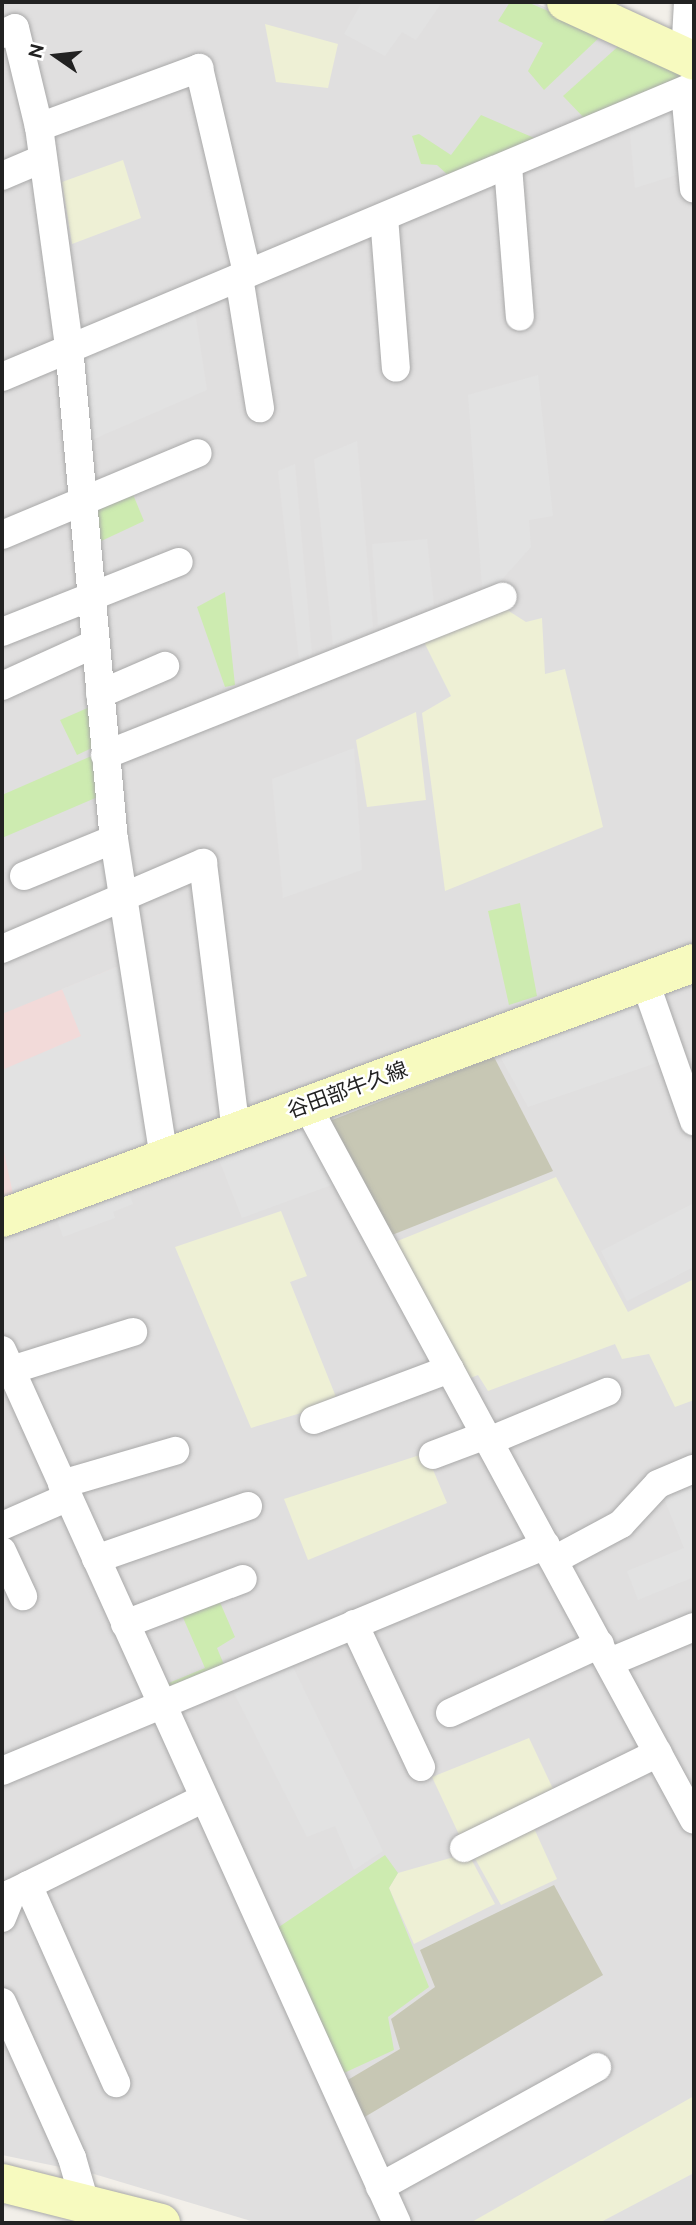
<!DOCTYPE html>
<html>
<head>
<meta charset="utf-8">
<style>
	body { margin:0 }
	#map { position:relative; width:696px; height:2225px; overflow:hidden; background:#f2efe9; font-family:Ubuntu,"Noto Sans JP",sans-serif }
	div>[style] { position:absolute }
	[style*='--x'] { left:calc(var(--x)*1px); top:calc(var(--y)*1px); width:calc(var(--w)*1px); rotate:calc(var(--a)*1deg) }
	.residential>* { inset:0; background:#e0dfdf }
	.commercial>* { inset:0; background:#f2dad9 }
	.construction>* { inset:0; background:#c7c7b4 }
	.farmland>* { inset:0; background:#eef0d5 }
	.grass>* { inset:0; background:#cdebb0 }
	.parking>* { inset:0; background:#e2e2e2 }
	.roads { filter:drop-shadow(0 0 2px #a9a9a9) drop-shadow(0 0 2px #a9a9a9) }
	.street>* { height:28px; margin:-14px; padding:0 14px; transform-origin:14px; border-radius:14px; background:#fff }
	.secondary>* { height:38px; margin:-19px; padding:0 19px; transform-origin:19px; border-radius:19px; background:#f7fabf }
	span { translate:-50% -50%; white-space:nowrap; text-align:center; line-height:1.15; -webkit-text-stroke:5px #fff; paint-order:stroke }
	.street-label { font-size:21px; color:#222 }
	.frame { position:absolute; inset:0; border:4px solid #222; pointer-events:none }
	.north { position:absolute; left:21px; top:21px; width:70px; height:70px; -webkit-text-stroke:5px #fff; paint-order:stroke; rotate:284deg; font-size:19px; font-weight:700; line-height:28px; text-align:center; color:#222 }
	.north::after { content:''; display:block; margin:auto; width:24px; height:32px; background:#222; clip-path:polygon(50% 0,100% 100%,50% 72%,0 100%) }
</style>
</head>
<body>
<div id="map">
	<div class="residential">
		<i style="clip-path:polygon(2px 2px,533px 2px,681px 66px,694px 96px,694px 2223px,258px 2223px,94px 2174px,2px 2155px)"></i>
	</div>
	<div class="commercial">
		<i style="clip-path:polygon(126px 963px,153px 1141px,2px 1199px,2px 1014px)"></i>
	</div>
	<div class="construction">
		<i style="clip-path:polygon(494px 1057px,553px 1171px,392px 1235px,327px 1122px)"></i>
		<i style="clip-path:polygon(554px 1885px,603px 1975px,363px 2118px,346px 2081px,400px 2049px,391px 2019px,435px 1987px,420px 1950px)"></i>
	</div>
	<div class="farmland">
		<i style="clip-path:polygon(265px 24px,338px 44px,328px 88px,276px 82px)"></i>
		<i style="clip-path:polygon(123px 160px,141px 218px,72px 244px,62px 182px)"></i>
		<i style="clip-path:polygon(504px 608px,526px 622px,542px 618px,545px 674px,565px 669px,603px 827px,445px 891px,422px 713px,451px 696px,424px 642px)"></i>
		<i style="clip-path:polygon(416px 712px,426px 800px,367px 807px,356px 740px)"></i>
		<i style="clip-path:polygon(556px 1177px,628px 1312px,694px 1279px,694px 1400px,675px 1407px,649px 1354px,622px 1359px,615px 1344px,488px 1391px,478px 1375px,468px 1379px,395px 1242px)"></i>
		<i style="clip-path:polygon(281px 1211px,307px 1276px,290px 1282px,338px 1402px,251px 1428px,175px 1247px)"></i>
		<i style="clip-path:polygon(426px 1453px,447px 1503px,308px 1560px,284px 1499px)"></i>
		<i style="clip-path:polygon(529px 1738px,555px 1793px,462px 1841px,432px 1777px)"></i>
		<i style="clip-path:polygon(533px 1826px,557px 1879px,501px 1905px,473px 1855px)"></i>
		<i style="clip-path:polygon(468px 1853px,495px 1904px,414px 1944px,389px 1888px,398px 1873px)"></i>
		<i style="clip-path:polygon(694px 2096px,694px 2173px,599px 2223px,470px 2223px)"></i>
	</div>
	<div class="grass">
		<i style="clip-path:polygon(510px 2px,527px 2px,603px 34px,544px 90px,528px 71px,543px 43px,498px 21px)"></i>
		<i style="clip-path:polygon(623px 42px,678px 68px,682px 80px,586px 120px,563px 96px)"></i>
		<i style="clip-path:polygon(481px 115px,539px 140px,450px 177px,437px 165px,421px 164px,412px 136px,419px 134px,451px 155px)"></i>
		<i style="clip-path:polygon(132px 492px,144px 521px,97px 543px,95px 508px)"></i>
		<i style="clip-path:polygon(225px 592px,235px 685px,225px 687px,197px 607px)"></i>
		<i style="clip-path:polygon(92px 706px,96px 746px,77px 755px,60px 720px)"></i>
		<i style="clip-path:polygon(96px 754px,100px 796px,2px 838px,2px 795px)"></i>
		<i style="clip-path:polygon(520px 903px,537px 996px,509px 1005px,488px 911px)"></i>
		<i style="clip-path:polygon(219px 1600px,235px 1637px,217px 1648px,225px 1667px,174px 1690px,164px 1685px,205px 1668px,181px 1613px)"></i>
		<i style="clip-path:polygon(385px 1855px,398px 1873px,389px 1888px,429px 1987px,388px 2017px,394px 2050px,344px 2073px,273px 1931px)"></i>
	</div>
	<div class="parking">
		<i style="clip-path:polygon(362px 2px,442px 2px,416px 40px,402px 32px,385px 56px,344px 34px)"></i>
		<i style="clip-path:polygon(679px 104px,683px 173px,635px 188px,629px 123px)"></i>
		<i style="clip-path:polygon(194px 306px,207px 390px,87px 442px,79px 357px)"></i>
		<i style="clip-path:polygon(538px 375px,553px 516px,529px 520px,531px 547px,496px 586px,482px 587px,468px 395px)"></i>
		<i style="clip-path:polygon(357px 441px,373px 627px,333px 645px,314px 459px)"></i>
		<i style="clip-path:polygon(295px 464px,312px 654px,299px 659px,278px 471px)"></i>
		<i style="clip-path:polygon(427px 539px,434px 605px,378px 625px,372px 544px)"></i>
		<i style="clip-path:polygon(354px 748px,362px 870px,283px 898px,272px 779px)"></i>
		<i style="clip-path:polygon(126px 963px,153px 1141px,13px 1194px,2px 1143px,2px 1070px,81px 1036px,62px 989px)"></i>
		<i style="clip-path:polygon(641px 1002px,662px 1061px,528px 1107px,496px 1049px)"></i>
		<i style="clip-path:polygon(307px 1124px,337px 1183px,242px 1218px,218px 1157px)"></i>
		<i style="clip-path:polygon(128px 1190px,133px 1204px,113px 1212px,115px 1218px,63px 1237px,56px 1217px)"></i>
		<i style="clip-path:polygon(694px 1203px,694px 1267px,627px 1301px,601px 1251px)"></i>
		<i style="clip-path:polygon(694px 1483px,694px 1577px,638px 1600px,627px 1571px,684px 1548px,663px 1496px)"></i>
		<i style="clip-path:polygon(291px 1663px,383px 1851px,354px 1870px,335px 1826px,307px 1837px,232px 1689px)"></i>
	</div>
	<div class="roads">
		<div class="street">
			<i style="--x:2;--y:34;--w:14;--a:-25"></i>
			<i style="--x:15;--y:28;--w:102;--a:76.4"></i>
			<i style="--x:39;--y:127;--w:222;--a:82.2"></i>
			<i style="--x:69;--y:347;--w:494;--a:84.8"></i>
			<i style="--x:114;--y:839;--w:322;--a:81.1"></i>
			<i style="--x:685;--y:56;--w:54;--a:-86.8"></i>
			<i style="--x:685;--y:91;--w:98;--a:84.8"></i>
			<i style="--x:39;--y:127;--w:171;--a:-20.2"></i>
			<i style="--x:199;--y:68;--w:211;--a:76.8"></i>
			<i style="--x:508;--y:166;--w:151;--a:85.5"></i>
			<i style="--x:2;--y:176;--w:43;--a:-23"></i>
			<i style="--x:384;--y:217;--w:151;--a:85.5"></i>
			<i style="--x:239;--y:277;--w:133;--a:80.9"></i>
			<i style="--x:2;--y:377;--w:751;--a:-22.81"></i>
			<i style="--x:2;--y:535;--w:212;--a:-22.7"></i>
			<i style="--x:2;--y:632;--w:190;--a:-21.6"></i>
			<i style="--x:2;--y:686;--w:101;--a:-24.5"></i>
			<i style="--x:100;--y:694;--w:71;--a:-23.3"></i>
			<i style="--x:105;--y:755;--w:428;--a:-21.7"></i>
			<i style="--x:24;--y:876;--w:97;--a:-22.3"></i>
			<i style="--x:2;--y:949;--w:219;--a:-23.2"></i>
			<i style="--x:203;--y:863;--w:270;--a:83"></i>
			<i style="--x:644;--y:979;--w:151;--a:70.6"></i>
			<i style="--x:306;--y:1104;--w:814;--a:61.55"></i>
			<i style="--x:2;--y:1350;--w:958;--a:65.66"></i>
			<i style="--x:11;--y:1370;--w:128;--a:-17.3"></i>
			<i style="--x:314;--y:1420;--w:145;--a:-20.6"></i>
			<i style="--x:489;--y:1441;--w:128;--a:-22.6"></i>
			<i style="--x:433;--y:1455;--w:57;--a:-20.7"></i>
			<i style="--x:62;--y:1484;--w:118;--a:-16.3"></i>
			<i style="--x:2;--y:1526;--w:72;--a:-23.7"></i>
			<i style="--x:2;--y:1551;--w:50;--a:65"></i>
			<i style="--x:96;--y:1559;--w:161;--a:-19.2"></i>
			<i style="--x:554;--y:1560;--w:76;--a:-28.2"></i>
			<i style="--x:621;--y:1524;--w:54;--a:-47.2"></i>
			<i style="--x:658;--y:1484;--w:39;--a:-23"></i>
			<i style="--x:125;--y:1624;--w:126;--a:-20.9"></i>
			<i style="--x:354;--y:1624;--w:158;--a:64.9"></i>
			<i style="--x:610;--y:1662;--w:91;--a:-22.6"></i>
			<i style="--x:450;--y:1713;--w:165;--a:-24.7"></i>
			<i style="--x:2;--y:1771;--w:589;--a:-22.56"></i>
			<i style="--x:464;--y:1848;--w:216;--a:-26.1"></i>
			<i style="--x:28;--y:1885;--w:217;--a:66"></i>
			<i style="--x:2;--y:1918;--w:27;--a:-68"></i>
			<i style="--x:12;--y:1893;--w:214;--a:-26.3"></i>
			<i style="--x:2;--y:2002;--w:171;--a:65.8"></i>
			<i style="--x:72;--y:2158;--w:47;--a:73.9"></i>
			<i style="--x:380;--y:2187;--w:248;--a:-28.9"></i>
		</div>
		<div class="secondary">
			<i style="--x:566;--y:2;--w:141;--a:24.7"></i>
			<i style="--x:2;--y:1218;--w:737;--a:-20.23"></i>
			<i style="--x:2;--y:2183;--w:164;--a:14.1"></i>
		</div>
	</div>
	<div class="street-label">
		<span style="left:347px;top:1089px;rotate:-20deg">谷田部牛久線</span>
	</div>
	<div class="frame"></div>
	<div class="north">N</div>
</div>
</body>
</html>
